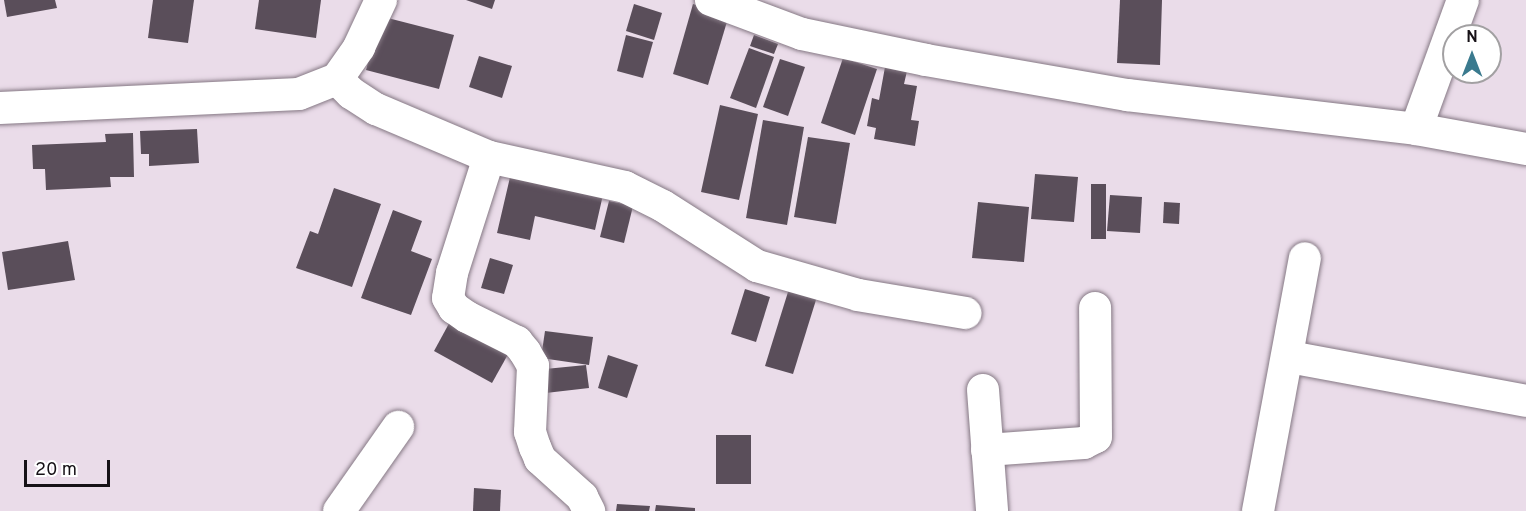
<!DOCTYPE html>
<html>
<head>
<meta charset="utf-8">
<style>
	body { margin:0 }
	#map { position:relative; width:1526px; height:511px; overflow:hidden; background:#eadce9; font-family:Overpass,sans-serif }
	div>[style] { position:absolute }
	[style*='--x'] { left:calc(var(--x)*1px); top:calc(var(--y)*1px); width:calc(var(--w)*1px); rotate:calc(var(--a)*1deg) }
	.building>* { inset:0; background:#5a4e5a }
	.roads { filter:drop-shadow(0 0 2px #857884) drop-shadow(0 0 2px #857884) }
	.minor>* { height:32px; margin:-16px; padding:0 16px; transform-origin:16px; border-radius:16px; background:#fff }
	span { translate:-50% -50%; white-space:nowrap; text-align:center; line-height:1.15; -webkit-text-stroke:6px #fff; paint-order:stroke }
	.north { position:absolute; left:1442px; top:24px; width:60px; height:60px; box-sizing:border-box; background:#fff; border:2px solid #a2a0a2; border-radius:50%; rotate:0deg; font-size:16px; font-weight:700; line-height:24px; text-align:center; color:#161116 }
	.north::after { content:''; display:block; margin:auto; width:21px; height:27px; background:#3a7a8e; clip-path:polygon(50% 0,100% 100%,50% 72%,0 100%) }
	.scale { position:absolute; left:24px; top:460px; width:86px; height:27px; box-sizing:border-box; border:3px solid #161116; border-top:0; padding-left:8px; font-size:18px; line-height:21px; white-space:nowrap; color:#161116; -webkit-text-stroke:4px #fff; paint-order:stroke }
</style>
</head>
<body>
<div id="map">
	<div class="building">
		<i style="clip-path:polygon(4px 0,55px 0,57px 8px,7px 17px)"></i>
		<i style="clip-path:polygon(153px 0,194px 0,188px 43px,148px 38px)"></i>
		<i style="clip-path:polygon(259px 0,321px 0,316px 38px,255px 29px)"></i>
		<i style="clip-path:polygon(466px 0,495px 0,492px 9px)"></i>
		<i style="clip-path:polygon(1120px 0,1162px 0,1160px 65px,1117px 63px)"></i>
		<i style="clip-path:polygon(634px 4px,662px 13px,654px 40px,626px 31px)"></i>
		<i style="clip-path:polygon(693px 4px,729px 15px,708px 85px,673px 74px)"></i>
		<i style="clip-path:polygon(380px 16px,454px 35px,439px 89px,366px 70px)"></i>
		<i style="clip-path:polygon(626px 35px,653px 42px,643px 78px,617px 71px)"></i>
		<i style="clip-path:polygon(754px 35px,778px 44px,774px 54px,750px 46px)"></i>
		<i style="clip-path:polygon(749px 48px,774px 57px,756px 108px,730px 98px)"></i>
		<i style="clip-path:polygon(479px 56px,512px 66px,502px 98px,469px 87px)"></i>
		<i style="clip-path:polygon(843px 58px,877px 69px,855px 135px,821px 123px)"></i>
		<i style="clip-path:polygon(780px 59px,805px 67px,788px 116px,763px 107px)"></i>
		<i style="clip-path:polygon(885px 67px,907px 71px,904px 84px,917px 86px,911px 120px,919px 121px,915px 146px,874px 139px,876px 128px,867px 126px,872px 98px,879px 100px)"></i>
		<i style="clip-path:polygon(720px 105px,758px 114px,739px 200px,701px 192px)"></i>
		<i style="clip-path:polygon(763px 120px,804px 127px,787px 225px,746px 218px)"></i>
		<i style="clip-path:polygon(197px 129px,199px 163px,149px 166px,149px 154px,141px 154px,140px 131px)"></i>
		<i style="clip-path:polygon(133px 133px,134px 177px,110px 177px,111px 187px,46px 190px,45px 169px,33px 169px,32px 145px,106px 142px,105px 134px)"></i>
		<i style="clip-path:polygon(808px 137px,850px 143px,836px 224px,794px 217px)"></i>
		<i style="clip-path:polygon(511px 173px,605px 186px,595px 230px,535px 216px,530px 240px,497px 233px)"></i>
		<i style="clip-path:polygon(1035px 174px,1078px 177px,1074px 222px,1031px 219px)"></i>
		<i style="clip-path:polygon(1091px 184px,1106px 184px,1106px 239px,1091px 239px)"></i>
		<i style="clip-path:polygon(334px 188px,381px 204px,352px 287px,296px 268px,310px 231px,318px 234px)"></i>
		<i style="clip-path:polygon(1110px 195px,1142px 197px,1140px 233px,1107px 231px)"></i>
		<i style="clip-path:polygon(609px 201px,633px 206px,624px 243px,600px 237px)"></i>
		<i style="clip-path:polygon(978px 202px,1029px 207px,1024px 262px,972px 258px)"></i>
		<i style="clip-path:polygon(1164px 202px,1180px 203px,1179px 224px,1163px 223px)"></i>
		<i style="clip-path:polygon(393px 210px,422px 221px,411px 251px,432px 259px,411px 315px,361px 298px)"></i>
		<i style="clip-path:polygon(68px 241px,75px 280px,8px 290px,2px 252px)"></i>
		<i style="clip-path:polygon(490px 258px,513px 265px,504px 294px,481px 288px)"></i>
		<i style="clip-path:polygon(792px 279px,820px 287px,793px 374px,765px 366px)"></i>
		<i style="clip-path:polygon(745px 289px,770px 297px,756px 342px,731px 334px)"></i>
		<i style="clip-path:polygon(452px 318px,511px 349px,492px 383px,434px 351px)"></i>
		<i style="clip-path:polygon(545px 331px,593px 337px,589px 365px,541px 358px)"></i>
		<i style="clip-path:polygon(608px 355px,638px 365px,627px 398px,598px 388px)"></i>
		<i style="clip-path:polygon(586px 365px,589px 388px,537px 394px,535px 370px)"></i>
		<i style="clip-path:polygon(716px 435px,751px 435px,751px 484px,716px 484px)"></i>
		<i style="clip-path:polygon(474px 488px,501px 490px,500px 511px,473px 511px)"></i>
		<i style="clip-path:polygon(617px 504px,650px 506px,649px 511px,616px 511px)"></i>
		<i style="clip-path:polygon(656px 505px,695px 508px,695px 511px,655px 511px)"></i>
	</div>
	<div class="roads">
		<div class="minor">
			<i style="--x:711;--y:0;--w:97;--a:20.5"></i>
			<i style="--x:802;--y:34;--w:127;--a:11.8"></i>
			<i style="--x:926;--y:60;--w:204;--a:9.9"></i>
			<i style="--x:1127;--y:95;--w:291;--a:6.7"></i>
			<i style="--x:1416;--y:129;--w:112;--a:10.3"></i>
			<i style="--x:337;--y:79;--w:20;--a:45"></i>
			<i style="--x:351;--y:93;--w:30;--a:33"></i>
			<i style="--x:376;--y:109;--w:123;--a:23"></i>
			<i style="--x:489;--y:157;--w:139;--a:12.4"></i>
			<i style="--x:625;--y:187;--w:42;--a:26.6"></i>
			<i style="--x:663;--y:206;--w:112;--a:32.6"></i>
			<i style="--x:757;--y:266;--w:105;--a:16"></i>
			<i style="--x:858;--y:295;--w:109;--a:9.5"></i>
			<i style="--x:0;--y:108;--w:299;--a:-2.7"></i>
			<i style="--x:299;--y:94;--w:41;--a:-21.5"></i>
			<i style="--x:337;--y:79;--w:39;--a:-55"></i>
			<i style="--x:359;--y:47;--w:52;--a:-64.9"></i>
			<i style="--x:1416;--y:129;--w:137;--a:-70"></i>
			<i style="--x:489;--y:157;--w:122;--a:107.7"></i>
			<i style="--x:452;--y:273;--w:25;--a:99"></i>
			<i style="--x:448;--y:298;--w:12;--a:59"></i>
			<i style="--x:454;--y:308;--w:16;--a:35"></i>
			<i style="--x:467;--y:317;--w:56;--a:26.6"></i>
			<i style="--x:517;--y:342;--w:13;--a:51"></i>
			<i style="--x:525;--y:352;--w:16;--a:60"></i>
			<i style="--x:533;--y:366;--w:66;--a:92.6"></i>
			<i style="--x:530;--y:432;--w:16;--a:72"></i>
			<i style="--x:535;--y:447;--w:13;--a:67"></i>
			<i style="--x:540;--y:459;--w:57;--a:42.1"></i>
			<i style="--x:582;--y:497;--w:16;--a:63"></i>
			<i style="--x:1289;--y:357;--w:241;--a:10.5"></i>
			<i style="--x:983;--y:390;--w:121;--a:85.7"></i>
			<i style="--x:987;--y:450;--w:97;--a:-4.1"></i>
			<i style="--x:1084;--y:443;--w:13;--a:-27"></i>
			<i style="--x:1096;--y:437;--w:129;--a:-90.4"></i>
			<i style="--x:339;--y:511;--w:103;--a:-54.9"></i>
			<i style="--x:1258;--y:511;--w:257;--a:-79.5"></i>
		</div>
	</div>
	<div class="north">N</div>
	<div class="scale">20 m</div>
</div>
</body>
</html>
